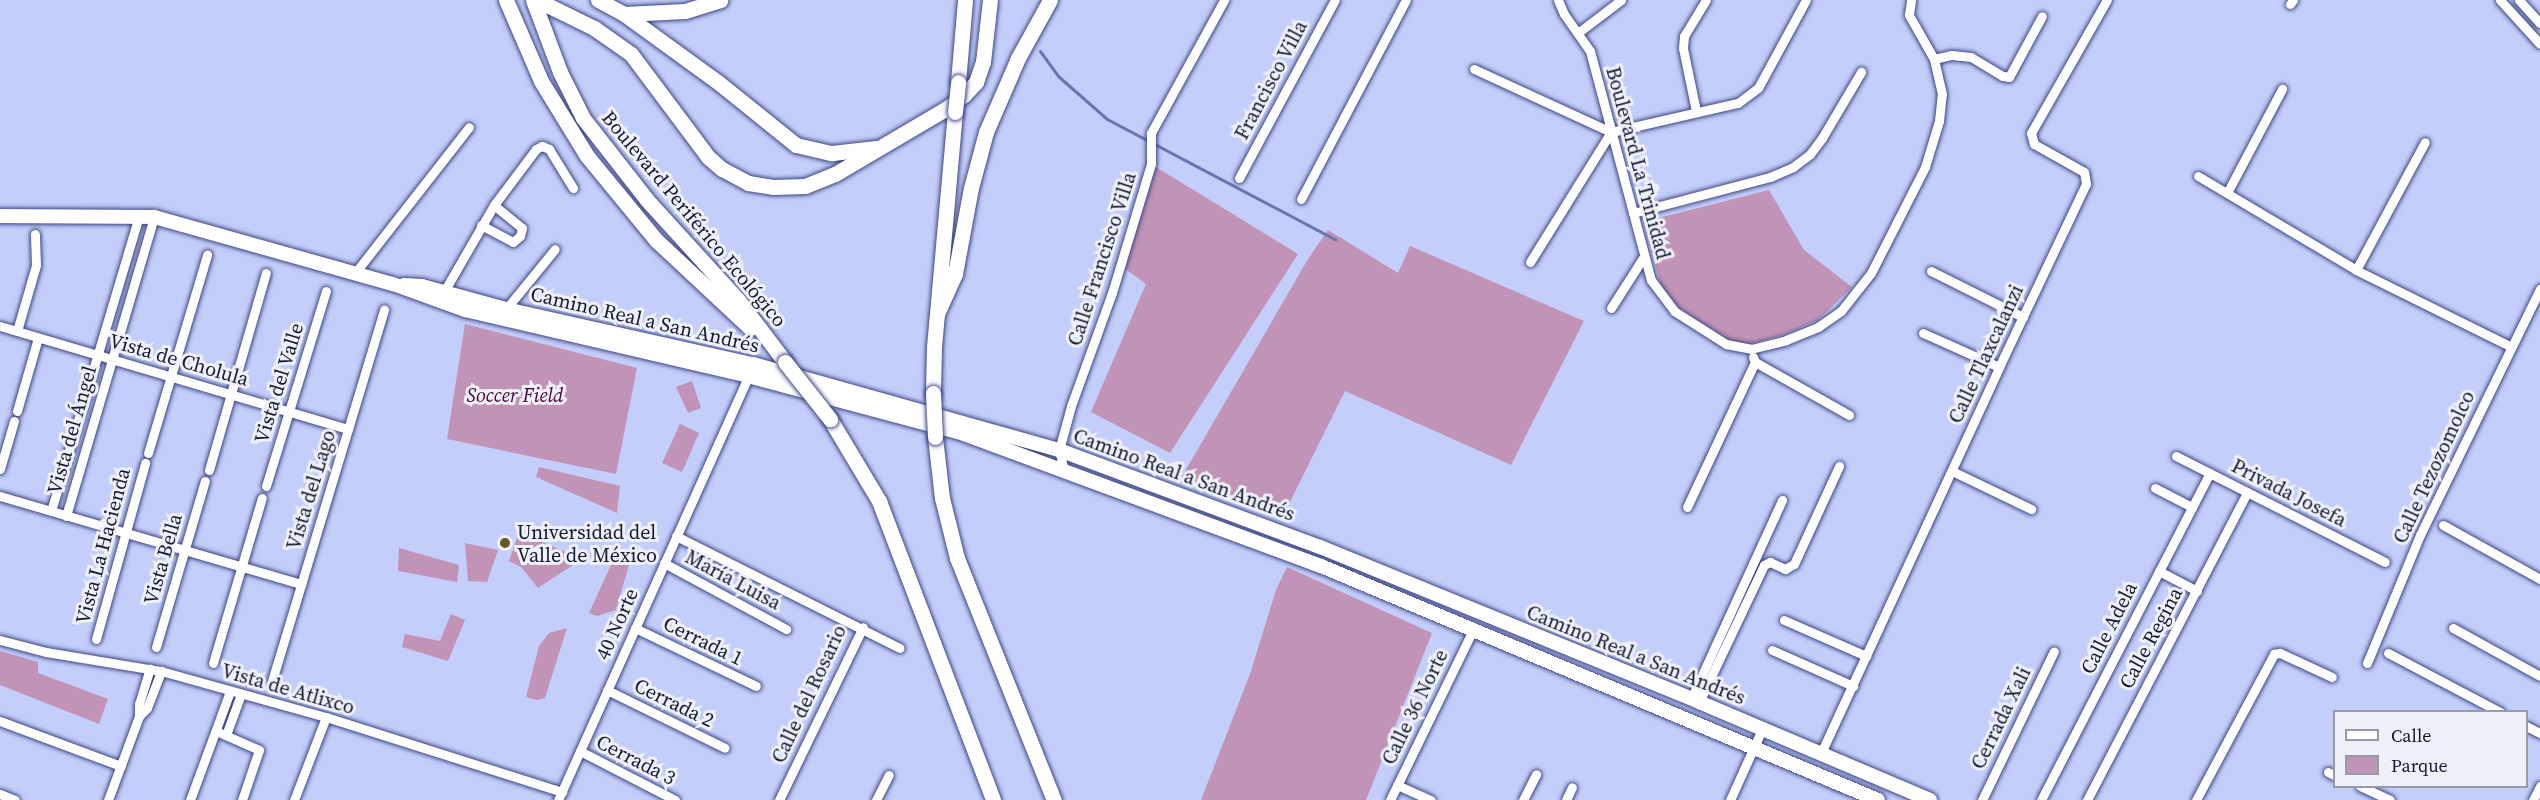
<!DOCTYPE html>
<html>
<head>
<meta charset="utf-8">
<style>
	body { margin:0 }
	#map { position:relative; width:2540px; height:800px; overflow:hidden; background:#c4cefa; font-family:"Source Serif 4",serif }
	div>[style] { position:absolute }
	[style*='--x'] { left:calc(var(--x)*1px); top:calc(var(--y)*1px); width:calc(var(--w)*1px); rotate:calc(var(--a)*1deg) }
	.green>* { inset:0; background:#c194b7 }
	.stream>* { height:3px; margin:-1.5px; padding:0 1.5px; transform-origin:1.5px; border-radius:1.5px; background:#6975af }
	.roads { filter:drop-shadow(0 0 2px #3d4685) drop-shadow(0 0 2px #3d4685) }
	.minor>* { height:9px; margin:-4.5px; padding:0 4.5px; transform-origin:4.5px; border-radius:4.5px; background:#fff }
	.secondary>* { height:14px; margin:-7px; padding:0 7px; transform-origin:7px; border-radius:7px; background:#fff }
	.trunk>* { height:15px; margin:-7.5px; padding:0 7.5px; transform-origin:7.5px; border-radius:7.5px; background:#fff }
	.bridges { filter:drop-shadow(0 0 2px #3d4685) drop-shadow(0 0 2px #3d4685) }
	.trunk-bridge>* { height:15px; margin:-7.5px; padding:0 7.5px; transform-origin:7.5px; border-radius:7.5px; background:#fff }
	.dots>* { width:16px; height:16px; translate:-50% -50%; box-sizing:border-box; border:3px solid #eff1f9; border-radius:50% }
	span { translate:-50% -50%; white-space:nowrap; text-align:center; line-height:1.15; -webkit-text-stroke:6px #eff1f9; paint-order:stroke }
	.street-label { font-size:20px; color:#141833 }
	.park-label { font-size:20px; color:#4a0441; font-style:italic }
	.poi-label { font-size:20px; color:#141833 }
	.left { translate:0 -50%; text-align:left }
	.legend { position:absolute; left:2333px; top:710px; width:195px; height:78px; box-sizing:border-box; background:#eff1f9; border:2px solid #979aaa; margin:0; padding:8px 10px; list-style:none; font-size:18px; color:#141833 }
	.legend li { display:flex; align-items:center; gap:12px; height:30px }
	.legend b { width:30px; border:2px solid #979aaa }
</style>
</head>
<body>
<div id="map">
	<div class="green">
		<i style="clip-path:polygon(1151px 164px,1298px 254px,1170px 453px,1091px 412px,1146px 284px,1120px 265px)"></i>
		<i style="clip-path:polygon(1769px 190px,1804px 250px,1852px 287px,1818px 320px,1783px 335px,1746px 345px,1732px 342px,1678px 308px,1662px 288px,1643px 222px)"></i>
		<i style="clip-path:polygon(1328px 230px,1398px 273px,1410px 246px,1584px 321px,1511px 465px,1345px 391px,1282px 518px,1180px 480px,1308px 259px)"></i>
		<i style="clip-path:polygon(465px 324px,637px 368px,616px 474px,447px 439px)"></i>
		<i style="clip-path:polygon(692px 381px,701px 408px,688px 413px,676px 387px)"></i>
		<i style="clip-path:polygon(680px 424px,699px 433px,682px 472px,662px 463px)"></i>
		<i style="clip-path:polygon(539px 467px,620px 486px,617px 513px,536px 477px)"></i>
		<i style="clip-path:polygon(519px 532px,582px 559px,538px 588px,521px 567px,509px 561px)"></i>
		<i style="clip-path:polygon(465px 543px,498px 550px,487px 582px,468px 581px)"></i>
		<i style="clip-path:polygon(399px 548px,459px 565px,457px 582px,398px 571px)"></i>
		<i style="clip-path:polygon(618px 550px,631px 558px,616px 610px,597px 616px,589px 613px)"></i>
		<i style="clip-path:polygon(1287px 567px,1432px 633px,1366px 800px,1201px 800px,1250px 674px,1276px 590px)"></i>
		<i style="clip-path:polygon(451px 614px,465px 620px,448px 661px,402px 647px,405px 634px,440px 641px)"></i>
		<i style="clip-path:polygon(567px 628px,545px 698px,537px 700px,526px 697px,539px 646px,549px 633px)"></i>
		<i style="clip-path:polygon(0 651px,38px 662px,38px 673px,108px 699px,99px 724px,0 685px)"></i>
	</div>
	<div class="stream">
		<i style="--x:1040;--y:51;--w:31;--a:54"></i>
		<i style="--x:1058;--y:76;--w:65;--a:41.3"></i>
		<i style="--x:1107;--y:119;--w:258;--a:27.8"></i>
	</div>
	<div class="roads">
		<div class="minor">
			<i style="--x:1558;--y:0;--w:15;--a:67"></i>
			<i style="--x:1564;--y:14;--w:45;--a:54.9"></i>
			<i style="--x:1590;--y:51;--w:237;--a:75.1"></i>
			<i style="--x:1651;--y:280;--w:39;--a:53"></i>
			<i style="--x:1674;--y:311;--w:62;--a:32.4"></i>
			<i style="--x:1726;--y:344;--w:25;--a:11"></i>
			<i style="--x:1751;--y:349;--w:36;--a:-14"></i>
			<i style="--x:1786;--y:340;--w:35;--a:-22"></i>
			<i style="--x:1818;--y:327;--w:28;--a:-35"></i>
			<i style="--x:1841;--y:311;--w:48;--a:-51.7"></i>
			<i style="--x:1871;--y:273;--w:119;--a:-63"></i>
			<i style="--x:1925;--y:167;--w:48;--a:-73.1"></i>
			<i style="--x:1939;--y:121;--w:27;--a:-84"></i>
			<i style="--x:1942;--y:94;--w:36;--a:-103"></i>
			<i style="--x:1934;--y:59;--w:51;--a:-119.6"></i>
			<i style="--x:1909;--y:15;--w:15;--a:-82"></i>
			<i style="--x:2500;--y:0;--w:59;--a:47.7"></i>
			<i style="--x:2519;--y:0;--w:31;--a:48"></i>
			<i style="--x:2290;--y:4;--w:5;--a:-53"></i>
			<i style="--x:1579;--y:32;--w:53;--a:-37.3"></i>
			<i style="--x:1934;--y:59;--w:18;--a:-13"></i>
			<i style="--x:1952;--y:55;--w:19;--a:6"></i>
			<i style="--x:1971;--y:57;--w:37;--a:31"></i>
			<i style="--x:2003;--y:76;--w:6;--a:9"></i>
			<i style="--x:2009;--y:77;--w:69;--a:-61.6"></i>
			<i style="--x:1474;--y:69;--w:151;--a:24.7"></i>
			<i style="--x:1696;--y:111;--w:64;--a:-101.7"></i>
			<i style="--x:1683;--y:48;--w:12;--a:-85"></i>
			<i style="--x:1684;--y:36;--w:42;--a:-58.6"></i>
			<i style="--x:1611;--y:132;--w:130;--a:-12.9"></i>
			<i style="--x:1738;--y:103;--w:25;--a:-37"></i>
			<i style="--x:1758;--y:88;--w:100;--a:-61.4"></i>
			<i style="--x:2198;--y:176;--w:184;--a:30.7"></i>
			<i style="--x:2356;--y:270;--w:172;--a:26.3"></i>
			<i style="--x:1239;--y:178;--w:202;--a:-61.7"></i>
			<i style="--x:2227;--y:193;--w:118;--a:-62.1"></i>
			<i style="--x:1301;--y:199;--w:225;--a:-62.2"></i>
			<i style="--x:1633;--y:213;--w:142;--a:-14.7"></i>
			<i style="--x:1770;--y:177;--w:25;--a:-23"></i>
			<i style="--x:1793;--y:167;--w:21;--a:-37"></i>
			<i style="--x:1810;--y:154;--w:20;--a:-53"></i>
			<i style="--x:1822;--y:138;--w:77;--a:-59.4"></i>
			<i style="--x:481;--y:225;--w:36;--a:28"></i>
			<i style="--x:513;--y:242;--w:9;--a:-41"></i>
			<i style="--x:520;--y:236;--w:8;--a:-76"></i>
			<i style="--x:522;--y:228;--w:36;--a:-141"></i>
			<i style="--x:1530;--y:262;--w:153;--a:-58.1"></i>
			<i style="--x:2356;--y:270;--w:145;--a:-61.7"></i>
			<i style="--x:1931;--y:271;--w:103;--a:26.6"></i>
			<i style="--x:355;--y:273;--w:185;--a:-52"></i>
			<i style="--x:442;--y:295;--w:104;--a:-60"></i>
			<i style="--x:494;--y:205;--w:70;--a:-53.1"></i>
			<i style="--x:536;--y:149;--w:7;--a:-27"></i>
			<i style="--x:542;--y:146;--w:8;--a:23"></i>
			<i style="--x:549;--y:149;--w:46;--a:58.4"></i>
			<i style="--x:1611;--y:308;--w:59;--a:-57.4"></i>
			<i style="--x:506;--y:309;--w:77;--a:-50.8"></i>
			<i style="--x:0;--y:326;--w:363;--a:16.5"></i>
			<i style="--x:17;--y:331;--w:69;--a:-73.9"></i>
			<i style="--x:36;--y:265;--w:31;--a:-92"></i>
			<i style="--x:1923;--y:333;--w:83;--a:24.1"></i>
			<i style="--x:1753;--y:357;--w:5;--a:68"></i>
			<i style="--x:1755;--y:362;--w:108;--a:29.4"></i>
			<i style="--x:17;--y:411;--w:76;--a:-74"></i>
			<i style="--x:148;--y:453;--w:207;--a:-73.4"></i>
			<i style="--x:2176;--y:456;--w:234;--a:26.9"></i>
			<i style="--x:0;--y:469;--w:50;--a:-73.7"></i>
			<i style="--x:209;--y:470;--w:205;--a:-73.9"></i>
			<i style="--x:1064;--y:471;--w:22;--a:-103"></i>
			<i style="--x:1059;--y:450;--w:46;--a:-74.7"></i>
			<i style="--x:1071;--y:406;--w:120;--a:-70.1"></i>
			<i style="--x:1112;--y:293;--w:135;--a:-73.2"></i>
			<i style="--x:1151;--y:164;--w:31;--a:-90"></i>
			<i style="--x:1151;--y:133;--w:152;--a:-61.2"></i>
			<i style="--x:1952;--y:471;--w:88;--a:25.7"></i>
			<i style="--x:266;--y:486;--w:204;--a:-72.9"></i>
			<i style="--x:2155;--y:488;--w:42;--a:27.2"></i>
			<i style="--x:0;--y:496;--w:314;--a:16.3"></i>
			<i style="--x:1687;--y:507;--w:160;--a:-64.9"></i>
			<i style="--x:51;--y:511;--w:309;--a:-73.4"></i>
			<i style="--x:66;--y:516;--w:312;--a:-73.6"></i>
			<i style="--x:2443;--y:525;--w:111;--a:29.1"></i>
			<i style="--x:676;--y:536;--w:250;--a:26.6"></i>
			<i style="--x:664;--y:563;--w:139;--a:28.4"></i>
			<i style="--x:2159;--y:571;--w:43;--a:27.8"></i>
			<i style="--x:1784;--y:620;--w:90;--a:23.7"></i>
			<i style="--x:635;--y:628;--w:134;--a:25.6"></i>
			<i style="--x:2453;--y:628;--w:99;--a:28.9"></i>
			<i style="--x:96;--y:639;--w:183;--a:-74.4"></i>
			<i style="--x:0;--y:640;--w:48;--a:14.6"></i>
			<i style="--x:46;--y:652;--w:117;--a:9.4"></i>
			<i style="--x:161;--y:671;--w:171;--a:15.6"></i>
			<i style="--x:326;--y:717;--w:248;--a:17.6"></i>
			<i style="--x:156;--y:647;--w:173;--a:-73.6"></i>
			<i style="--x:1772;--y:650;--w:89;--a:24"></i>
			<i style="--x:2388;--y:653;--w:127;--a:27.8"></i>
			<i style="--x:213;--y:663;--w:172;--a:-73.5"></i>
			<i style="--x:2367;--y:663;--w:139;--a:-67.5"></i>
			<i style="--x:2420;--y:535;--w:274;--a:-64"></i>
			<i style="--x:272;--y:681;--w:388;--a:-73.2"></i>
			<i style="--x:607;--y:690;--w:131;--a:26.2"></i>
			<i style="--x:1691;--y:699;--w:219;--a:-65.4"></i>
			<i style="--x:1699;--y:702;--w:152;--a:-64.6"></i>
			<i style="--x:1764;--y:565;--w:7;--a:-27"></i>
			<i style="--x:1770;--y:562;--w:17;--a:25"></i>
			<i style="--x:1785;--y:569;--w:10;--a:-29"></i>
			<i style="--x:1794;--y:564;--w:108;--a:-65.3"></i>
			<i style="--x:139;--y:716;--w:11;--a:-45"></i>
			<i style="--x:147;--y:708;--w:40;--a:-69"></i>
			<i style="--x:0;--y:721;--w:129;--a:20.4"></i>
			<i style="--x:2526;--y:726;--w:16;--a:27"></i>
			<i style="--x:216;--y:731;--w:47;--a:23.8"></i>
			<i style="--x:259;--y:750;--w:53;--a:108.8"></i>
			<i style="--x:226;--y:735;--w:44;--a:-69.9"></i>
			<i style="--x:580;--y:751;--w:107;--a:27.3"></i>
			<i style="--x:1821;--y:753;--w:425;--a:-65.2"></i>
			<i style="--x:1999;--y:367;--w:203;--a:-64.6"></i>
			<i style="--x:2086;--y:184;--w:12;--a:-99"></i>
			<i style="--x:2084;--y:172;--w:57;--a:-150.8"></i>
			<i style="--x:2034;--y:144;--w:11;--a:-105"></i>
			<i style="--x:2031;--y:133;--w:153;--a:-60.3"></i>
			<i style="--x:2328;--y:772;--w:7;--a:27"></i>
			<i style="--x:1397;--y:785;--w:37;--a:24"></i>
			<i style="--x:2360;--y:786;--w:33;--a:25"></i>
			<i style="--x:0;--y:794;--w:16;--a:22"></i>
			<i style="--x:108;--y:800;--w:90;--a:-69.7"></i>
			<i style="--x:139;--y:716;--w:12;--a:-90"></i>
			<i style="--x:139;--y:704;--w:37;--a:-73"></i>
			<i style="--x:190;--y:800;--w:116;--a:-69.8"></i>
			<i style="--x:294;--y:800;--w:89;--a:-68.9"></i>
			<i style="--x:558;--y:800;--w:469;--a:-65.8"></i>
			<i style="--x:779;--y:800;--w:192;--a:-64.1"></i>
			<i style="--x:876;--y:800;--w:28;--a:-63"></i>
			<i style="--x:1390;--y:800;--w:189;--a:-64"></i>
			<i style="--x:1523;--y:800;--w:29;--a:-63"></i>
			<i style="--x:1566;--y:800;--w:14;--a:-65"></i>
			<i style="--x:1730;--y:800;--w:78;--a:-65.7"></i>
			<i style="--x:1982;--y:800;--w:165;--a:-64.2"></i>
			<i style="--x:2041;--y:800;--w:368;--a:-62.7"></i>
			<i style="--x:2087;--y:800;--w:347;--a:-62.5"></i>
			<i style="--x:2196;--y:800;--w:166;--a:-61.9"></i>
			<i style="--x:2274;--y:654;--w:6;--a:-9"></i>
			<i style="--x:2280;--y:653;--w:57;--a:24.8"></i>
			<i style="--x:2533;--y:800;--w:16;--a:-63"></i>
		</div>
		<div class="secondary">
			<i style="--x:0;--y:216;--w:154;--a:0.4"></i>
			<i style="--x:154;--y:217;--w:248;--a:15.7"></i>
			<i style="--x:393;--y:284;--w:77;--a:19.9"></i>
			<i style="--x:465;--y:310;--w:291;--a:13.1"></i>
			<i style="--x:748;--y:376;--w:224;--a:15"></i>
			<i style="--x:964;--y:434;--w:381;--a:20.3"></i>
			<i style="--x:1321;--y:566;--w:604;--a:22.79"></i>
			<i style="--x:404;--y:285;--w:18;--a:3"></i>
			<i style="--x:422;--y:286;--w:87;--a:15.3"></i>
			<i style="--x:506;--y:309;--w:253;--a:12.6"></i>
			<i style="--x:753;--y:364;--w:318;--a:15.7"></i>
			<i style="--x:1059;--y:450;--w:278;--a:20.4"></i>
			<i style="--x:1320;--y:547;--w:409;--a:22.2"></i>
			<i style="--x:1699;--y:702;--w:251;--a:23"></i>
		</div>
		<div class="trunk">
			<i style="--x:506;--y:0;--w:88;--a:66.6"></i>
			<i style="--x:541;--y:81;--w:88;--a:58.5"></i>
			<i style="--x:587;--y:156;--w:109;--a:50.6"></i>
			<i style="--x:656;--y:240;--w:129;--a:43.1"></i>
			<i style="--x:533;--y:0;--w:77;--a:69.4"></i>
			<i style="--x:560;--y:72;--w:51;--a:63.4"></i>
			<i style="--x:583;--y:118;--w:104;--a:52"></i>
			<i style="--x:647;--y:200;--w:135;--a:47.7"></i>
			<i style="--x:738;--y:300;--w:78;--a:52.8"></i>
			<i style="--x:537;--y:0;--w:64;--a:26.2"></i>
			<i style="--x:594;--y:28;--w:45;--a:35.1"></i>
			<i style="--x:631;--y:54;--w:129;--a:53.2"></i>
			<i style="--x:708;--y:157;--w:18;--a:41"></i>
			<i style="--x:722;--y:169;--w:30;--a:28"></i>
			<i style="--x:748;--y:183;--w:25;--a:9"></i>
			<i style="--x:773;--y:187;--w:32;--a:-2"></i>
			<i style="--x:805;--y:186;--w:32;--a:-22"></i>
			<i style="--x:835;--y:174;--w:130;--a:-30.5"></i>
			<i style="--x:947;--y:108;--w:21;--a:-37"></i>
			<i style="--x:964;--y:95;--w:18;--a:-47"></i>
			<i style="--x:976;--y:82;--w:21;--a:-71"></i>
			<i style="--x:983;--y:62;--w:62;--a:-83.6"></i>
			<i style="--x:598;--y:0;--w:30;--a:28"></i>
			<i style="--x:624;--y:14;--w:61;--a:-2.8"></i>
			<i style="--x:685;--y:11;--w:37;--a:-17"></i>
			<i style="--x:624;--y:14;--w:117;--a:36"></i>
			<i style="--x:719;--y:83;--w:99;--a:38.8"></i>
			<i style="--x:796;--y:145;--w:37;--a:13"></i>
			<i style="--x:832;--y:153;--w:44;--a:-6.5"></i>
			<i style="--x:958;--y:82;--w:82;--a:-85.1"></i>
			<i style="--x:937;--y:314;--w:44;--a:-65.8"></i>
			<i style="--x:955;--y:274;--w:87;--a:-79.5"></i>
			<i style="--x:971;--y:188;--w:58;--a:-75"></i>
			<i style="--x:986;--y:132;--w:81;--a:-66.6"></i>
			<i style="--x:1018;--y:58;--w:66;--a:-61.1"></i>
			<i style="--x:933;--y:393;--w:46;--a:-88.8"></i>
			<i style="--x:934;--y:347;--w:236;--a:-84.9"></i>
			<i style="--x:830;--y:419;--w:96;--a:59.1"></i>
			<i style="--x:879;--y:501;--w:320;--a:69.1"></i>
			<i style="--x:935;--y:437;--w:61;--a:83.5"></i>
			<i style="--x:942;--y:498;--w:62;--a:76"></i>
			<i style="--x:957;--y:558;--w:261;--a:68.2"></i>
		</div>
	</div>
	<div class="bridges">
		<div class="trunk-bridge">
			<i style="--x:955;--y:112;--w:30;--a:-84"></i>
			<i style="--x:785;--y:362;--w:73;--a:51.7"></i>
			<i style="--x:933;--y:393;--w:44;--a:87.4"></i>
		</div>
	</div>
	<div class="dots">
		<i style="left:505px;top:543px;background:#665825"></i>
	</div>
	<div class="street-label">
		<span style="left:1271px;top:80px;rotate:-62deg">Francisco Villa</span>
		<span style="left:1638px;top:163px;rotate:75deg">Boulevard La Trinidad</span>
		<span style="left:694px;top:219px;rotate:50deg">Boulevard Periférico Ecológico</span>
		<span style="left:1102px;top:259px;rotate:-72deg">Calle Francisco Villa</span>
		<span style="left:645px;top:320px;rotate:13deg">Camino Real a San Andrés</span>
		<span style="left:1986px;top:354px;rotate:-65deg">Calle Tlaxcalanzi</span>
		<span style="left:179px;top:360px;rotate:16deg">Vista de Cholula</span>
		<span style="left:279px;top:383px;rotate:-73deg">Vista del Valle</span>
		<span style="left:72px;top:430px;rotate:-74deg">Vista del Ángel</span>
		<span style="left:2434px;top:467px;rotate:-65deg">Calle Tezozomolco</span>
		<span style="left:1184px;top:475px;rotate:20deg">Camino Real a San Andrés</span>
		<span style="left:311px;top:490px;rotate:-73deg">Vista del Lago</span>
		<span style="left:2289px;top:493px;rotate:27deg">Privada Josefa</span>
		<span style="left:103px;top:546px;rotate:-75deg">Vista La Hacienda</span>
		<span style="left:163px;top:559px;rotate:-74deg">Vista Bella</span>
		<span style="left:733px;top:580px;rotate:28deg">María Luisa</span>
		<span style="left:617px;top:624px;rotate:-66deg">40 Norte</span>
		<span style="left:2109px;top:628px;rotate:-63deg">Calle Adela</span>
		<span style="left:2151px;top:638px;rotate:-62deg">Calle Regina</span>
		<span style="left:703px;top:641px;rotate:26deg">Cerrada 1</span>
		<span style="left:1636px;top:655px;rotate:22deg">Camino Real a San Andrés</span>
		<span style="left:288px;top:689px;rotate:16deg">Vista de Atlixco</span>
		<span style="left:809px;top:694px;rotate:-65deg">Calle del Rosario</span>
		<span style="left:674px;top:703px;rotate:26deg">Cerrada 2</span>
		<span style="left:1415px;top:707px;rotate:-64deg">Calle 36 Norte</span>
		<span style="left:2001px;top:718px;rotate:-64deg">Cerrada Xali</span>
		<span style="left:636px;top:760px;rotate:27deg">Cerrada 3</span>
	</div>
	<div class="park-label">
		<span style="left:515px;top:395px">Soccer Field</span>
	</div>
	<div class="poi-label">
		<span class="left" style="left:517px;top:544px">Universidad del<br>Valle de México</span>
	</div>
	<ul class="legend">
	<li><b style="height:8px;background:#fff"></b>Calle</li>
	<li><b style="height:16px;background:#c194b7"></b>Parque</li>
	</ul>
</div>
</body>
</html>
